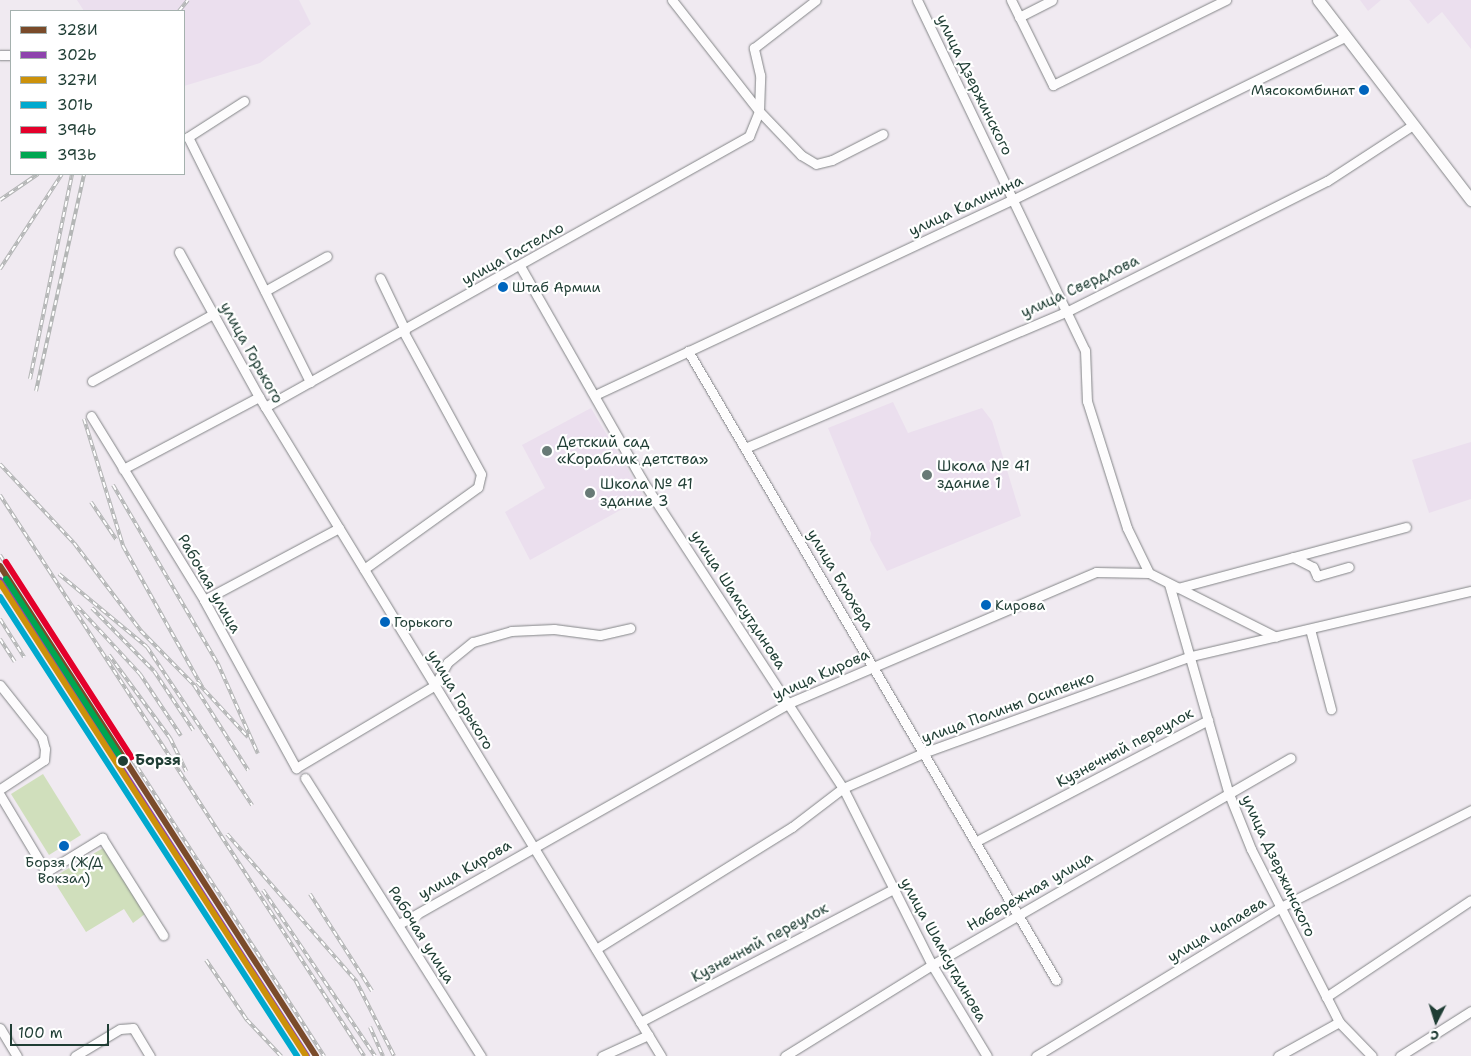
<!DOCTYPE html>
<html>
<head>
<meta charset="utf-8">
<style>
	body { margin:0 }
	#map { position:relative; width:1471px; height:1056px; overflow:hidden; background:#f0eaf1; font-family:"Shantell Sans",sans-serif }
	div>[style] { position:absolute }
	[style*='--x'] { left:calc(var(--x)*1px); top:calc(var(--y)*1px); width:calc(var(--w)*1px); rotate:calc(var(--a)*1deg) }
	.built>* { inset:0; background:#ebdfee }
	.green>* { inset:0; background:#d0dfbc }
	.roads { filter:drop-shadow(0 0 1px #838587) drop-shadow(0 0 1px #838587) }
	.minor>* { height:9px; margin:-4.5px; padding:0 4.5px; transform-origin:4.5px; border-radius:4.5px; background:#fdfcfd }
	.major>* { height:11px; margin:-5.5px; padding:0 5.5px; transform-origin:5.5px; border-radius:5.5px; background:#fdfcfd }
	.rail>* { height:4px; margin-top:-2px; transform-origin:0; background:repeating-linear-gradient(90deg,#fff 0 5.5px,#b4b6b6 0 11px); box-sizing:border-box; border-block:1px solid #b4b6b6 }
	.rail-1>* { height:6px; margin:-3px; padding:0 3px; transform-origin:3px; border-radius:3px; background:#7a4b2a }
	.rail-2>* { height:6px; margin:-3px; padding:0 3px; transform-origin:3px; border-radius:3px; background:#8e44ad }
	.rail-3>* { height:6px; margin:-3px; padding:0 3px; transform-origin:3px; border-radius:3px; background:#cc910a }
	.rail-4>* { height:6px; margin:-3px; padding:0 3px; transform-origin:3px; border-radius:3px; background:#00a9ce }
	.rail-5>* { height:6px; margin:-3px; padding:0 3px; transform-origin:3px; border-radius:3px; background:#e4002b }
	.rail-6>* { height:6px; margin:-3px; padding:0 3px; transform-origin:3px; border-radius:3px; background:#00a651 }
	.dots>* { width:14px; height:14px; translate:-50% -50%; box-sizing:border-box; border:2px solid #fff; border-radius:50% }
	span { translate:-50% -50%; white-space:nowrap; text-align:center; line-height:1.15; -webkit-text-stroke:4.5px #fff; paint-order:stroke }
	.bus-label { font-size:14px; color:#1f3d34 }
	.right { translate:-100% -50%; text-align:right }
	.left { translate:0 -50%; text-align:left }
	.street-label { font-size:15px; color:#1f3d34 }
	.poi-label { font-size:15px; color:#1f3d34 }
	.stop-label { font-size:15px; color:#1f3d34; font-weight:700 }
	.legend { position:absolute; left:10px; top:10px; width:175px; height:165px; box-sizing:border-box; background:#fff; border:1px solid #a5b1ae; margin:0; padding:6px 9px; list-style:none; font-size:15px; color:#1f3d34 }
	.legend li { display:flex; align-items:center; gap:10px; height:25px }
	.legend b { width:25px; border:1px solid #a5b1ae }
	.north { position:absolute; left:1411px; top:996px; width:50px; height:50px; -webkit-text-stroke:4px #fff; paint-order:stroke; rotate:185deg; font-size:14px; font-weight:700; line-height:20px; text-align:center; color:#1f3d34 }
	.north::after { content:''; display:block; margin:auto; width:18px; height:22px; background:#1f3d34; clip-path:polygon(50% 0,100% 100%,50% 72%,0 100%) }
	.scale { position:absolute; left:10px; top:1024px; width:99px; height:22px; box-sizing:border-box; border:2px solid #1f3d34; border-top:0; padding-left:6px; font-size:15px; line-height:18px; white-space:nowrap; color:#1f3d34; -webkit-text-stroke:4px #fff; paint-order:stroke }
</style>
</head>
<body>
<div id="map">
	<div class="built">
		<i style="clip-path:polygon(77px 0,299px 0,311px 24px,260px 63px,184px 86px,184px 11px,84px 11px)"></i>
		<i style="clip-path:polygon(1360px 0,1381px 0,1368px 11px)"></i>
		<i style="clip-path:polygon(1409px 0,1471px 0,1471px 49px,1442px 12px,1428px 24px)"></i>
		<i style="clip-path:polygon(893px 402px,908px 433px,982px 408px,992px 421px,1021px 516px,887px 571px,870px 540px,871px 533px,828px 428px)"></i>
		<i style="clip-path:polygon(591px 408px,644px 497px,530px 560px,505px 512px,545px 488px,522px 445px)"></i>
		<i style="clip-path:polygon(1471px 442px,1471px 499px,1429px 513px,1412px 460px)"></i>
	</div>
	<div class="green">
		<i style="clip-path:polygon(43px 774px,81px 835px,49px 855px,11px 794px)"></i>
		<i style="clip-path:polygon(103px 848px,145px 914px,133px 923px,124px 909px,86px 932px,52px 878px)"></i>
	</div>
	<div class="roads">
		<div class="minor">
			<i style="--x:672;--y:0;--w:141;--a:51.9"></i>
			<i style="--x:759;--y:111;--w:61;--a:46.3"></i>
			<i style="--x:801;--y:155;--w:17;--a:31"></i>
			<i style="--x:816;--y:164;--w:16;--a:-14"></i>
			<i style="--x:832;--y:160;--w:57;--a:-27"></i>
			<i style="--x:917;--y:0;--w:388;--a:64.4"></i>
			<i style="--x:1085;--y:350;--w:51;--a:87.8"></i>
			<i style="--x:1087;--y:401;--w:133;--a:72.5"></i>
			<i style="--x:1127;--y:528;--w:50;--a:63.9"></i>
			<i style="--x:1011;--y:0;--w:95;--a:63.7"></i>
			<i style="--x:1053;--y:85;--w:193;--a:-26.2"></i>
			<i style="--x:1019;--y:17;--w:37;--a:-27"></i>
			<i style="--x:0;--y:55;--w:11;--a:0"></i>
			<i style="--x:244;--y:101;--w:67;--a:147.3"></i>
			<i style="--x:188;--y:137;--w:274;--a:63.5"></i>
			<i style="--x:179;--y:252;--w:166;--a:61.1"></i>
			<i style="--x:259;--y:397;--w:772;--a:58.62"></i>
			<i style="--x:520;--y:266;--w:246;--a:60.3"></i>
			<i style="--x:642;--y:480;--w:368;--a:56.9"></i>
			<i style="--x:843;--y:788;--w:198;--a:63.3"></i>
			<i style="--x:932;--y:965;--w:106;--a:58.9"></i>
			<i style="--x:380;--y:278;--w:58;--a:64.3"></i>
			<i style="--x:265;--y:291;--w:71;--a:-29.4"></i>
			<i style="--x:688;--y:351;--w:729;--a:59.67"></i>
			<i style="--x:92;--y:381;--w:138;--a:-29"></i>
			<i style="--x:595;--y:395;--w:463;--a:-25.1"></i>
			<i style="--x:1014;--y:199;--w:370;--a:-26.1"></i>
			<i style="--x:265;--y:407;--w:555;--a:-29.25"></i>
			<i style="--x:749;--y:136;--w:27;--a:-68"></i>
			<i style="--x:759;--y:111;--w:36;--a:-88"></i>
			<i style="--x:760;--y:75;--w:28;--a:-103"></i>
			<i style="--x:754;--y:48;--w:78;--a:-37.7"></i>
			<i style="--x:91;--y:416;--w:216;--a:58.4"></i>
			<i style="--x:204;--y:600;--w:192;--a:61.3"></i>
			<i style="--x:296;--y:768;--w:162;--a:-30.8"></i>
			<i style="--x:435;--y:685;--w:26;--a:-61"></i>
			<i style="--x:448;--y:662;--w:32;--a:-39"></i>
			<i style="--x:473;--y:642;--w:40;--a:-16"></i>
			<i style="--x:511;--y:631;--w:43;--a:-2.7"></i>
			<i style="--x:554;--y:629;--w:46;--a:7.4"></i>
			<i style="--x:600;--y:635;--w:31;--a:-13"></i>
			<i style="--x:745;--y:448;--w:351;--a:-23"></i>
			<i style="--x:1068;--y:311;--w:290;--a:-26.7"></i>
			<i style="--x:1327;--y:181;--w:103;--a:-33.1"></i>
			<i style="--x:123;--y:469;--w:154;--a:-27.9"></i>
			<i style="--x:1293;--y:557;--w:22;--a:27"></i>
			<i style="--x:1313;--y:567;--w:10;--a:66"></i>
			<i style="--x:1317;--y:576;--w:33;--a:-16"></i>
			<i style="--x:364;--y:569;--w:140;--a:-35.7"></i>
			<i style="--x:478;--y:487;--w:13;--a:-77"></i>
			<i style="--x:481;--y:474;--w:163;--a:-118.6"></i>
			<i style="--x:1169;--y:584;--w:218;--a:74.1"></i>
			<i style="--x:1229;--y:794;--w:59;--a:68.2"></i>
			<i style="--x:1251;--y:849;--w:194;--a:63"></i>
			<i style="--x:1339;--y:1022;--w:47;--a:45.9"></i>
			<i style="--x:1178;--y:588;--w:236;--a:-15"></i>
			<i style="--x:204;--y:600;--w:153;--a:-28.1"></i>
			<i style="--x:1310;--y:629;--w:83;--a:75.3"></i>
			<i style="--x:0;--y:685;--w:68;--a:51.6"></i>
			<i style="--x:42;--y:738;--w:11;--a:75"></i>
			<i style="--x:45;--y:749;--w:11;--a:95"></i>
			<i style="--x:44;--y:760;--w:53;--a:146.6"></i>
			<i style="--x:305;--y:778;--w:329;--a:57.7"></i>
			<i style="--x:0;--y:795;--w:90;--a:59.1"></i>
			<i style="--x:46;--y:872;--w:66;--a:-31.3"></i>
			<i style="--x:102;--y:838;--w:115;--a:57.8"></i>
			<i style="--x:975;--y:842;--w:263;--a:-27.6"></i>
			<i style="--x:399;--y:924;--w:448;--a:-29.5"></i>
			<i style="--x:789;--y:703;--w:334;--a:-23.1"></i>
			<i style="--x:1096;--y:572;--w:53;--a:1.1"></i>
			<i style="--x:1149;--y:573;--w:142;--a:26.7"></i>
			<i style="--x:596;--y:949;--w:231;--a:-31.9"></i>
			<i style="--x:792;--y:827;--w:64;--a:-37.4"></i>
			<i style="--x:843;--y:788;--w:87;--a:-23.6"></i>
			<i style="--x:923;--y:753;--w:285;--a:-19.9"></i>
			<i style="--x:1191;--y:656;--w:287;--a:-13.1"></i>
			<i style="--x:1326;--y:997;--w:174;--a:-33.8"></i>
			<i style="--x:640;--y:1022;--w:286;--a:-27.7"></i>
			<i style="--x:0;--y:1028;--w:33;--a:59"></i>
			<i style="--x:75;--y:1056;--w:52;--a:-31"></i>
			<i style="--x:120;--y:1029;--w:13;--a:-4"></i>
			<i style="--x:133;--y:1028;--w:33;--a:59"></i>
			<i style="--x:602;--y:1056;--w:51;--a:-24.5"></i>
			<i style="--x:785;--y:1056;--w:173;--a:-31.8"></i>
			<i style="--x:932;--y:965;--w:414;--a:-30"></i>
			<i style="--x:1036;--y:1056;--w:285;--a:-31.3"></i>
			<i style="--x:1279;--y:908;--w:216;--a:-27"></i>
			<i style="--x:1278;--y:1056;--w:70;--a:-29.1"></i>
			<i style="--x:1400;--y:1056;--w:84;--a:-32.4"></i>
		</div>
		<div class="major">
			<i style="--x:1318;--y:0;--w:252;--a:52.6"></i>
		</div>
	</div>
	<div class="rail">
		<i style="--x:179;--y:11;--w:14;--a:-51"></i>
		<i style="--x:0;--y:200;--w:46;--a:-34.4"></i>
		<i style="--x:0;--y:269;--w:113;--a:-56.9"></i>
		<i style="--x:30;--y:379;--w:209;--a:-78.4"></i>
		<i style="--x:36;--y:391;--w:222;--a:-77.5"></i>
		<i style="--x:84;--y:419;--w:133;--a:72.9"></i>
		<i style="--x:123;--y:546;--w:162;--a:60.7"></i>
		<i style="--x:0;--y:464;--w:108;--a:46.9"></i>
		<i style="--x:74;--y:543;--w:111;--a:52.7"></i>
		<i style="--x:141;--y:631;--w:76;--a:45.5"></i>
		<i style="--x:194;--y:685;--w:101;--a:57.6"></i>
		<i style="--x:113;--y:485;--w:208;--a:59.6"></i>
		<i style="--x:218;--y:664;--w:98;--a:66"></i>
		<i style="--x:0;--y:495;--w:669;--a:57.02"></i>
		<i style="--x:91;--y:502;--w:45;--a:56"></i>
		<i style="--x:0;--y:555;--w:597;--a:57.11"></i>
		<i style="--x:59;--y:574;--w:114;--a:39.7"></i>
		<i style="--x:147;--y:647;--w:190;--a:56.4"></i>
		<i style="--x:77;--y:606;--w:93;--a:47.2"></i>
		<i style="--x:140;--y:674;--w:74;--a:56.5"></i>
		<i style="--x:92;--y:608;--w:88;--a:45.5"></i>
		<i style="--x:154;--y:671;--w:71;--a:56.5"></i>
		<i style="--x:0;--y:619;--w:45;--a:57.7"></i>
		<i style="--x:0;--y:639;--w:27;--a:57"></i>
		<i style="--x:109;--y:655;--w:103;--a:53.7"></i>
		<i style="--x:170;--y:738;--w:37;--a:64"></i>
		<i style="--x:197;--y:682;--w:75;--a:47.2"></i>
		<i style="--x:227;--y:834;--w:196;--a:48.7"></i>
		<i style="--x:356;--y:981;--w:84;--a:63.1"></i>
		<i style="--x:263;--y:890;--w:200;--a:56"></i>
		<i style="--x:310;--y:894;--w:115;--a:57.4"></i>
		<i style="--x:206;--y:960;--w:73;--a:55.7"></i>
		<i style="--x:247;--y:1020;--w:50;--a:46.6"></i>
		<i style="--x:370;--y:1027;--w:32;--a:66"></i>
	</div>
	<div class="rail-1">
		<i style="--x:0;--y:566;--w:583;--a:57.18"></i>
	</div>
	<div class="rail-2">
		<i style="--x:0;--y:580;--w:566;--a:57.18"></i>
	</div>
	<div class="rail-3">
		<i style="--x:0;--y:583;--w:563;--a:57.1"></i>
	</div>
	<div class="rail-4">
		<i style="--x:0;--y:597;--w:547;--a:57.09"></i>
	</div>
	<div class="rail-5">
		<i style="--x:6;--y:562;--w:232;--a:57.3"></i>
	</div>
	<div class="rail-6">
		<i style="--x:6;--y:579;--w:216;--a:57.3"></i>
	</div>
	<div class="dots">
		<i style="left:1364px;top:90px;background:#0065bd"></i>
		<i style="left:503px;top:287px;background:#0065bd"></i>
		<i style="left:547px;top:451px;background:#687a76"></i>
		<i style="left:927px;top:475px;background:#687a76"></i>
		<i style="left:590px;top:493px;background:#687a76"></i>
		<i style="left:986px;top:605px;background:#0065bd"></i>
		<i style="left:385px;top:622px;background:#0065bd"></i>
		<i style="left:123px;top:761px;background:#1f3d34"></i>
		<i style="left:64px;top:846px;background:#0065bd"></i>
	</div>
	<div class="bus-label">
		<span class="right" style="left:1355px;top:90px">Мясокомбинат</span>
		<span class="left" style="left:512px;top:287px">Штаб Армии</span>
		<span class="left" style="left:995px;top:605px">Кирова</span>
		<span class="left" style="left:394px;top:622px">Горького</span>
		<span style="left:64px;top:870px">Борзя (Ж/Д<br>Вокзал)</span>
	</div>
	<div class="street-label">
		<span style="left:974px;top:85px;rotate:64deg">улица Дзержинского</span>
		<span style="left:966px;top:206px;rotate:-25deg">улица Калинина</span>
		<span style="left:513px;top:254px;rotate:-29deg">улица Гастелло</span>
		<span style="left:1080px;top:287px;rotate:-25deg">улица Свердлова</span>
		<span style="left:251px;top:353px;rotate:61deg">улица Горького</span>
		<span style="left:840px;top:580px;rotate:59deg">улица Блюхера</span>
		<span style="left:209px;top:584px;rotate:60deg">Рабочая улица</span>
		<span style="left:738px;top:600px;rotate:57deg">улица Шамсутдинова</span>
		<span style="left:821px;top:675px;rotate:-24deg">улица Кирова</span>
		<span style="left:460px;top:700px;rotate:59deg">улица Горького</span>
		<span style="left:1008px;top:708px;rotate:-20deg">улица Полины Осипенко</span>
		<span style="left:1125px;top:748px;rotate:-28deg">Кузнечный переулок</span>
		<span style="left:1278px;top:866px;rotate:65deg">улица Дзержинского</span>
		<span style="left:465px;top:870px;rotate:-30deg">улица Кирова</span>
		<span style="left:1030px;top:892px;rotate:-30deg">Набережная улица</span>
		<span style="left:1217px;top:930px;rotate:-31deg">улица Чапаева</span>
		<span style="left:421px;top:935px;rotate:58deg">Рабочая улица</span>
		<span style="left:760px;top:943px;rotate:-28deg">Кузнечный переулок</span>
		<span style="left:943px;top:950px;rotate:61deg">улица Шамсутдинова</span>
	</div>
	<div class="poi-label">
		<span class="left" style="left:557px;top:451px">Детский сад<br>«Кораблик детства»</span>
		<span class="left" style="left:937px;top:475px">Школа № 41<br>здание 1</span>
		<span class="left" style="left:600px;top:493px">Школа № 41<br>здание 3</span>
	</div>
	<div class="stop-label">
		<span class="left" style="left:135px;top:761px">Борзя</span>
	</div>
	<ul class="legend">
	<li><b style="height:6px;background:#7a4b2a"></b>328И</li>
	<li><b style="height:6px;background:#8e44ad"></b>302Ь</li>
	<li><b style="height:6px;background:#cc910a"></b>327И</li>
	<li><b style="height:6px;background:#00a9ce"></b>301Ь</li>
	<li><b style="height:6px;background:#e4002b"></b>394Ь</li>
	<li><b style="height:6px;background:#00a651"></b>393Ь</li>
	</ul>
	<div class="north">С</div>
	<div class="scale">100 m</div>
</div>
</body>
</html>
